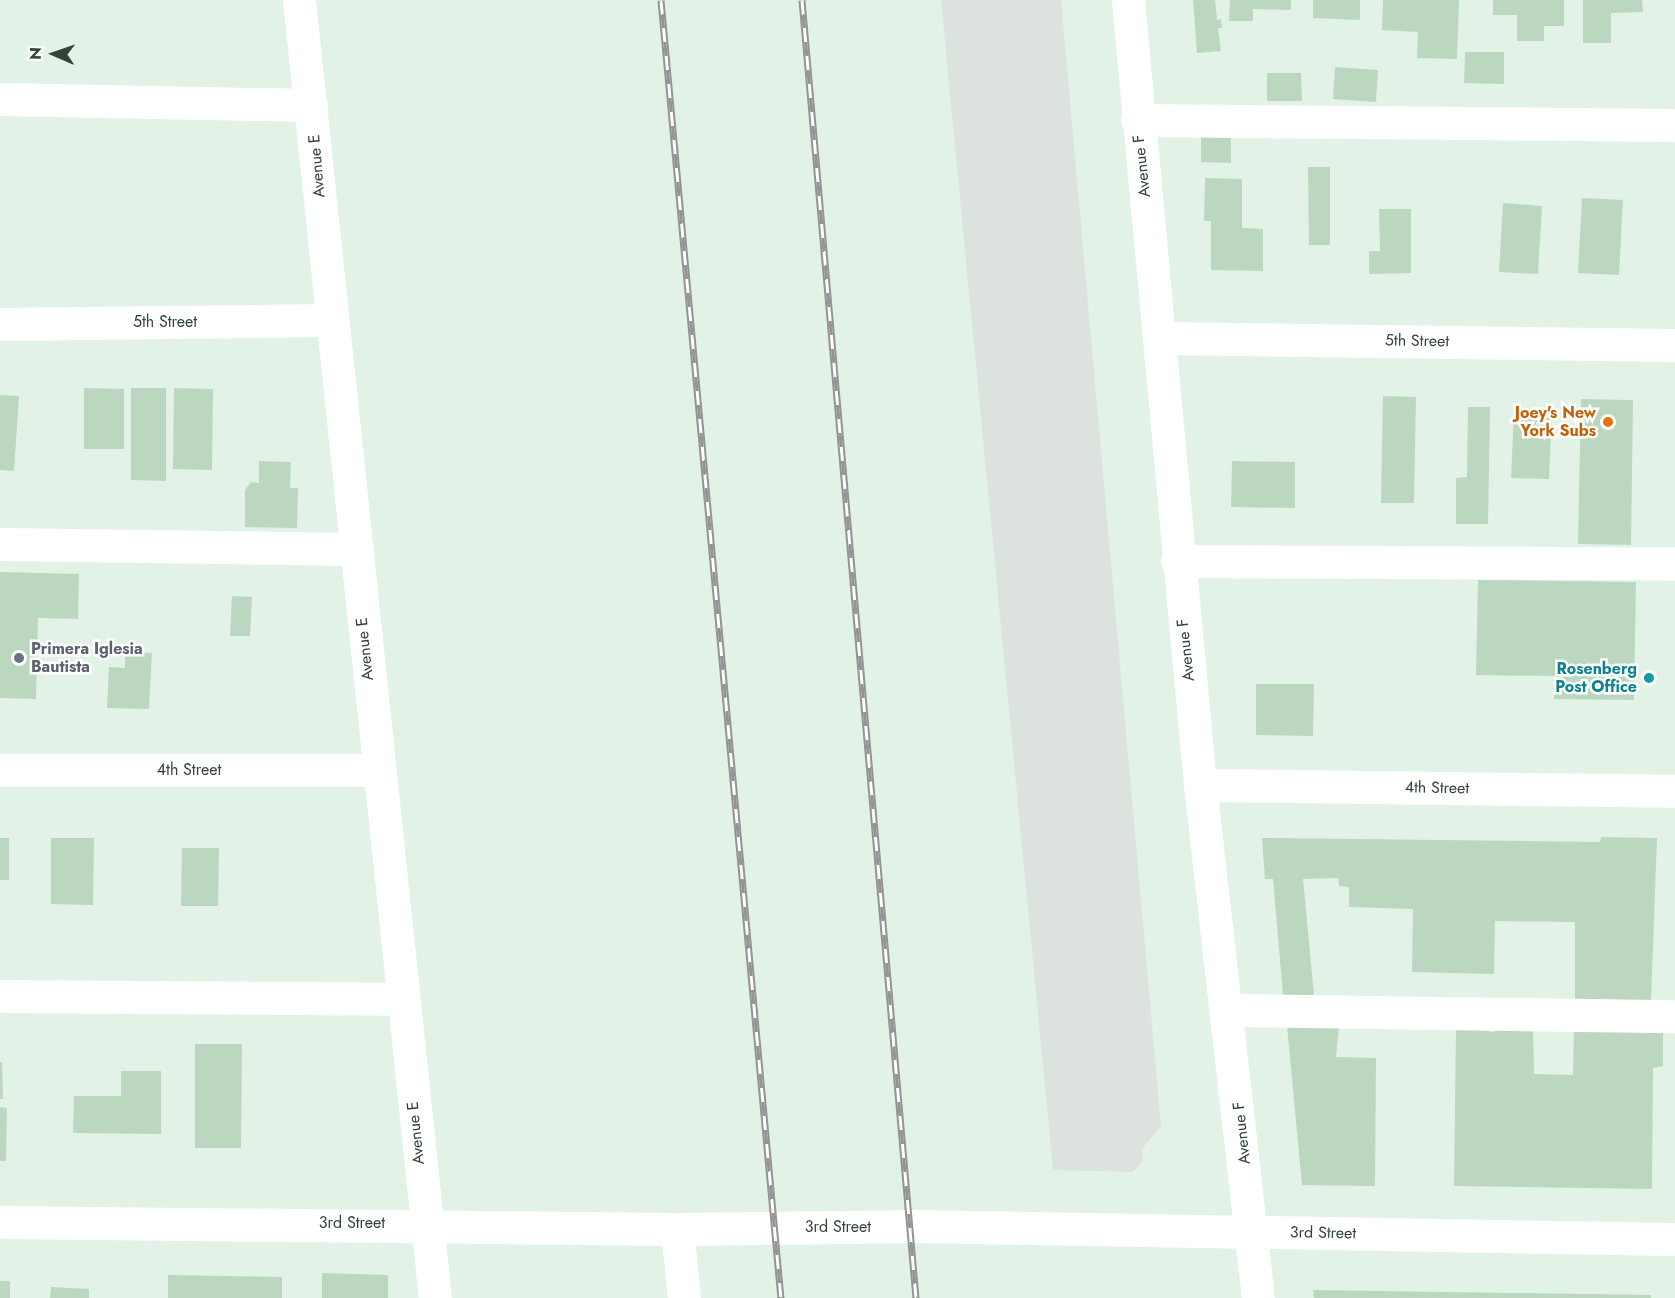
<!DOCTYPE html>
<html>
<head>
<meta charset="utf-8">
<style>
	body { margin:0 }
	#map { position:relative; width:1675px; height:1298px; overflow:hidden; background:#e3f2e6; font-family:Jost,sans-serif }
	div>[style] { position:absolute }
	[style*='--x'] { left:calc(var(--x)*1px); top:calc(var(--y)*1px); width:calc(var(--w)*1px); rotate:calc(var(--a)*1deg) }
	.parking>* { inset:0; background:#dce2dd }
	.building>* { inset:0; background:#bcd7bf }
	.minor>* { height:33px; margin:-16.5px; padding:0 16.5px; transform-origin:16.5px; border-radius:16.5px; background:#fff }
	.rail>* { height:7px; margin-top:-3.5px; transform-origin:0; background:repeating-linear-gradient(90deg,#fff 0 14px,#949494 0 28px); box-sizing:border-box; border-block:2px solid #949494 }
	.dots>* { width:16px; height:16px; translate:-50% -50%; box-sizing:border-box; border:3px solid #fff; border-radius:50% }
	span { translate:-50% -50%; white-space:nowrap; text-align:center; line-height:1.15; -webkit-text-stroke:5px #fff; paint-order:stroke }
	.street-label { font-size:16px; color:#334435 }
	.food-label { font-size:16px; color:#c56008; font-weight:700 }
	.right { translate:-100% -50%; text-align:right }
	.worship-label { font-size:16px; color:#5b616d; font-weight:700 }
	.left { translate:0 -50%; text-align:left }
	.culture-label { font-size:16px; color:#0d838f; font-weight:700 }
	.north { position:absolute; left:24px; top:24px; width:60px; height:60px; -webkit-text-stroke:4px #fff; paint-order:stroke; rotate:272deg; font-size:16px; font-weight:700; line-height:24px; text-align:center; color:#334435 }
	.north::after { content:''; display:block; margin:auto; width:21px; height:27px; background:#334435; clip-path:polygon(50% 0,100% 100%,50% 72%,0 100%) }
</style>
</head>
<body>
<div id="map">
	<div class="parking">
		<i style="clip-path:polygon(941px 0,1061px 0,1161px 1126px,1142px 1149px,1143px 1161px,1133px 1172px,1053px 1170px)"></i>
	</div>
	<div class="building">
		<i style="clip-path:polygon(1193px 0,1215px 0,1217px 20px,1221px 19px,1222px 28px,1218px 28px,1221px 51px,1197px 53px)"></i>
		<i style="clip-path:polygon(1230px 0,1291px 0,1291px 10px,1253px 9px,1253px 21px,1229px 21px)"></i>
		<i style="clip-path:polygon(1313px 0,1360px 0,1360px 20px,1313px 18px)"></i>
		<i style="clip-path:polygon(1383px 0,1459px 0,1457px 59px,1417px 58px,1418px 32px,1382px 30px)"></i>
		<i style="clip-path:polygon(1493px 0,1564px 0,1564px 26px,1544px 26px,1544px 41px,1517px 41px,1517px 15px,1493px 15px)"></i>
		<i style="clip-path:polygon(1583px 0,1642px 0,1643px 12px,1611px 13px,1611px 43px,1583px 43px)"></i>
		<i style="clip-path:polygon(1465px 52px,1504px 52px,1504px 84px,1464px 83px)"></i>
		<i style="clip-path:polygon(1335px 67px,1378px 70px,1376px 102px,1333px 99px)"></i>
		<i style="clip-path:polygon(1267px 73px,1301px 73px,1302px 101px,1267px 101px)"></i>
		<i style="clip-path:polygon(1201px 129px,1231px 130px,1231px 163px,1201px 162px)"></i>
		<i style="clip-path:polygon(1308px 167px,1330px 167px,1330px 245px,1309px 245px)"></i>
		<i style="clip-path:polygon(1205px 178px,1242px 179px,1242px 228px,1263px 229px,1263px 271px,1211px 270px,1211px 221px,1204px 221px)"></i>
		<i style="clip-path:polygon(1582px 198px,1623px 200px,1619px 275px,1578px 273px)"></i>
		<i style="clip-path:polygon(1503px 203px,1542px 206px,1538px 274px,1499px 272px)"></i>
		<i style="clip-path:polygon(1379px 209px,1411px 209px,1411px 273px,1369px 274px,1369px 251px,1380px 251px)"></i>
		<i style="clip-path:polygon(84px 388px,124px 389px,124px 449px,84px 449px)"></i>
		<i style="clip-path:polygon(131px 388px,166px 388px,166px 481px,131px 480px)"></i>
		<i style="clip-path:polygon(174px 388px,213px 389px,212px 470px,173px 469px)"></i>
		<i style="clip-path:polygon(0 395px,19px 396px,14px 471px,0 470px)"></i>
		<i style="clip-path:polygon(1383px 396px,1416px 397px,1414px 503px,1381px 503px)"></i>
		<i style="clip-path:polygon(1581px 399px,1633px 400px,1631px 545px,1578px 544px)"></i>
		<i style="clip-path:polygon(1468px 407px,1490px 407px,1488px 524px,1456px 524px,1456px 478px,1467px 477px)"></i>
		<i style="clip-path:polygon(1514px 412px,1552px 413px,1549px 479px,1511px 478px)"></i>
		<i style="clip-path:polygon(259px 461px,291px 462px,290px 488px,298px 488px,297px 528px,245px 527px,245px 490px,251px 482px,259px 483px)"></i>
		<i style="clip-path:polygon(1232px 461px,1295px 462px,1295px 508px,1231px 507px)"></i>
		<i style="clip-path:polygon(0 572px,79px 574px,78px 619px,38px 618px,36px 699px,0 698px)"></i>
		<i style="clip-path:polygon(1478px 580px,1636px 582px,1634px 700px,1554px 699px,1555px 676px,1476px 675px)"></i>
		<i style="clip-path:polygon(232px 596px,252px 597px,250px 636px,230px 636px)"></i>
		<i style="clip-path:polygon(125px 652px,152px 653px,149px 709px,107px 708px,109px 667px,125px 668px)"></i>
		<i style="clip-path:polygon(1256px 684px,1314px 684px,1313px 736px,1256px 735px)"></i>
		<i style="clip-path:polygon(1601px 837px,1657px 838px,1651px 1001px,1575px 999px,1575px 922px,1495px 921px,1494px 974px,1412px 972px,1413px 909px,1349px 907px,1349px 887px,1339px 886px,1338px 878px,1303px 879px,1314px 995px,1283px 995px,1273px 879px,1265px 879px,1262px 838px,1600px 842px)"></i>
		<i style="clip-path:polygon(0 838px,9px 838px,9px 880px,0 880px)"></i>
		<i style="clip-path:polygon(51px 838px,94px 838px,93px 905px,51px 904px)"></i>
		<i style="clip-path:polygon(182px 848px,219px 848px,218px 906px,181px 906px)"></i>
		<i style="clip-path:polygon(1287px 1026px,1339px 1026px,1336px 1057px,1376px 1058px,1375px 1186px,1302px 1185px)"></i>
		<i style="clip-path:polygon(1456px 1027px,1494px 1032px,1494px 1027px,1533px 1028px,1534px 1074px,1573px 1075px,1574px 1028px,1663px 1031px,1663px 1066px,1653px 1068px,1652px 1189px,1454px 1186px)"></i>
		<i style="clip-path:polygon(195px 1044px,242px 1044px,241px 1148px,195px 1148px)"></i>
		<i style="clip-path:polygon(0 1062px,2px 1062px,3px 1099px,0 1099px)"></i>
		<i style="clip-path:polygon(121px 1071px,161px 1071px,161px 1134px,73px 1133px,74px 1096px,121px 1096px)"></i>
		<i style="clip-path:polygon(0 1107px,7px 1108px,6px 1161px,0 1161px)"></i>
		<i style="clip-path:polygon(322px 1273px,388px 1275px,388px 1298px,322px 1298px)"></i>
		<i style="clip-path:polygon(168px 1275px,282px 1277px,282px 1298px,168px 1298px)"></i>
		<i style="clip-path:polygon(0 1281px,10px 1281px,10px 1298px,0 1298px)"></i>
		<i style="clip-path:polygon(51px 1287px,89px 1289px,89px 1298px,50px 1298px)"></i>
		<i style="clip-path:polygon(1313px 1290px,1651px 1295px,1651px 1298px,1314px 1298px)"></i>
	</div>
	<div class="minor">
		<i style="--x:299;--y:0;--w:1305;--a:84.02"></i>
		<i style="--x:1128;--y:0;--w:788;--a:84.76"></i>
		<i style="--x:1200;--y:785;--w:516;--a:83.55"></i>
		<i style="--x:0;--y:99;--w:311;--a:1.1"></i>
		<i style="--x:1137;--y:120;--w:538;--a:0.53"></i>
		<i style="--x:0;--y:324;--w:331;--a:-0.7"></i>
		<i style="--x:1160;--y:338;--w:515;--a:0.78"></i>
		<i style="--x:0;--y:544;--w:355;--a:0.8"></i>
		<i style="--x:1177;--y:561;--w:498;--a:0.3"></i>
		<i style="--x:0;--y:770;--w:378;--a:0"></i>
		<i style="--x:1200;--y:785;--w:475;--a:0.7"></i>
		<i style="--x:0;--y:996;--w:402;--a:0.4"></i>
		<i style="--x:1228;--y:1010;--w:447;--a:0.8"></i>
		<i style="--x:0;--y:1222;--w:677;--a:0.59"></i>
		<i style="--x:677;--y:1229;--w:232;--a:-0.7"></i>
		<i style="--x:909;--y:1226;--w:766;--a:0.97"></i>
		<i style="--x:677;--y:1229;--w:69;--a:84.2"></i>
	</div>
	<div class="rail">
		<i style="--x:661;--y:0;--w:1304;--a:84.72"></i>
		<i style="--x:802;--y:0;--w:1303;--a:84.98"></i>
	</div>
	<div class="dots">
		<i style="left:1608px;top:422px;background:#e8710a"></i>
		<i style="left:19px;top:658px;background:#6b7280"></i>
		<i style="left:1649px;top:678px;background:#0f9aa8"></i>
	</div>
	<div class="street-label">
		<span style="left:317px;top:166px;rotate:-95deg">Avenue E</span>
		<span style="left:1142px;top:166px;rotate:-96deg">Avenue F</span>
		<span style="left:165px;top:322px">5th Street</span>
		<span style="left:1417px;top:341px;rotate:1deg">5th Street</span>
		<span style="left:365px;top:649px;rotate:-96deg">Avenue E</span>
		<span style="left:1186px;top:650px;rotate:-96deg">Avenue F</span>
		<span style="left:189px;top:770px">4th Street</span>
		<span style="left:1437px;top:788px;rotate:1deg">4th Street</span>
		<span style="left:416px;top:1133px;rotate:-96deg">Avenue E</span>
		<span style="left:1242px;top:1133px;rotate:-96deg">Avenue F</span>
		<span style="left:352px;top:1223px">3rd Street</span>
		<span style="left:838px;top:1227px">3rd Street</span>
		<span style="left:1323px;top:1233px;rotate:1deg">3rd Street</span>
	</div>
	<div class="food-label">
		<span class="right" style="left:1596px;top:422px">Joey's New<br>York Subs</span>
	</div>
	<div class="worship-label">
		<span class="left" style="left:31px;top:658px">Primera Iglesia<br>Bautista</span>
	</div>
	<div class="culture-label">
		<span class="right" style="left:1637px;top:678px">Rosenberg<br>Post Office</span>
	</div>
	<div class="north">N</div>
</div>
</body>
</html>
